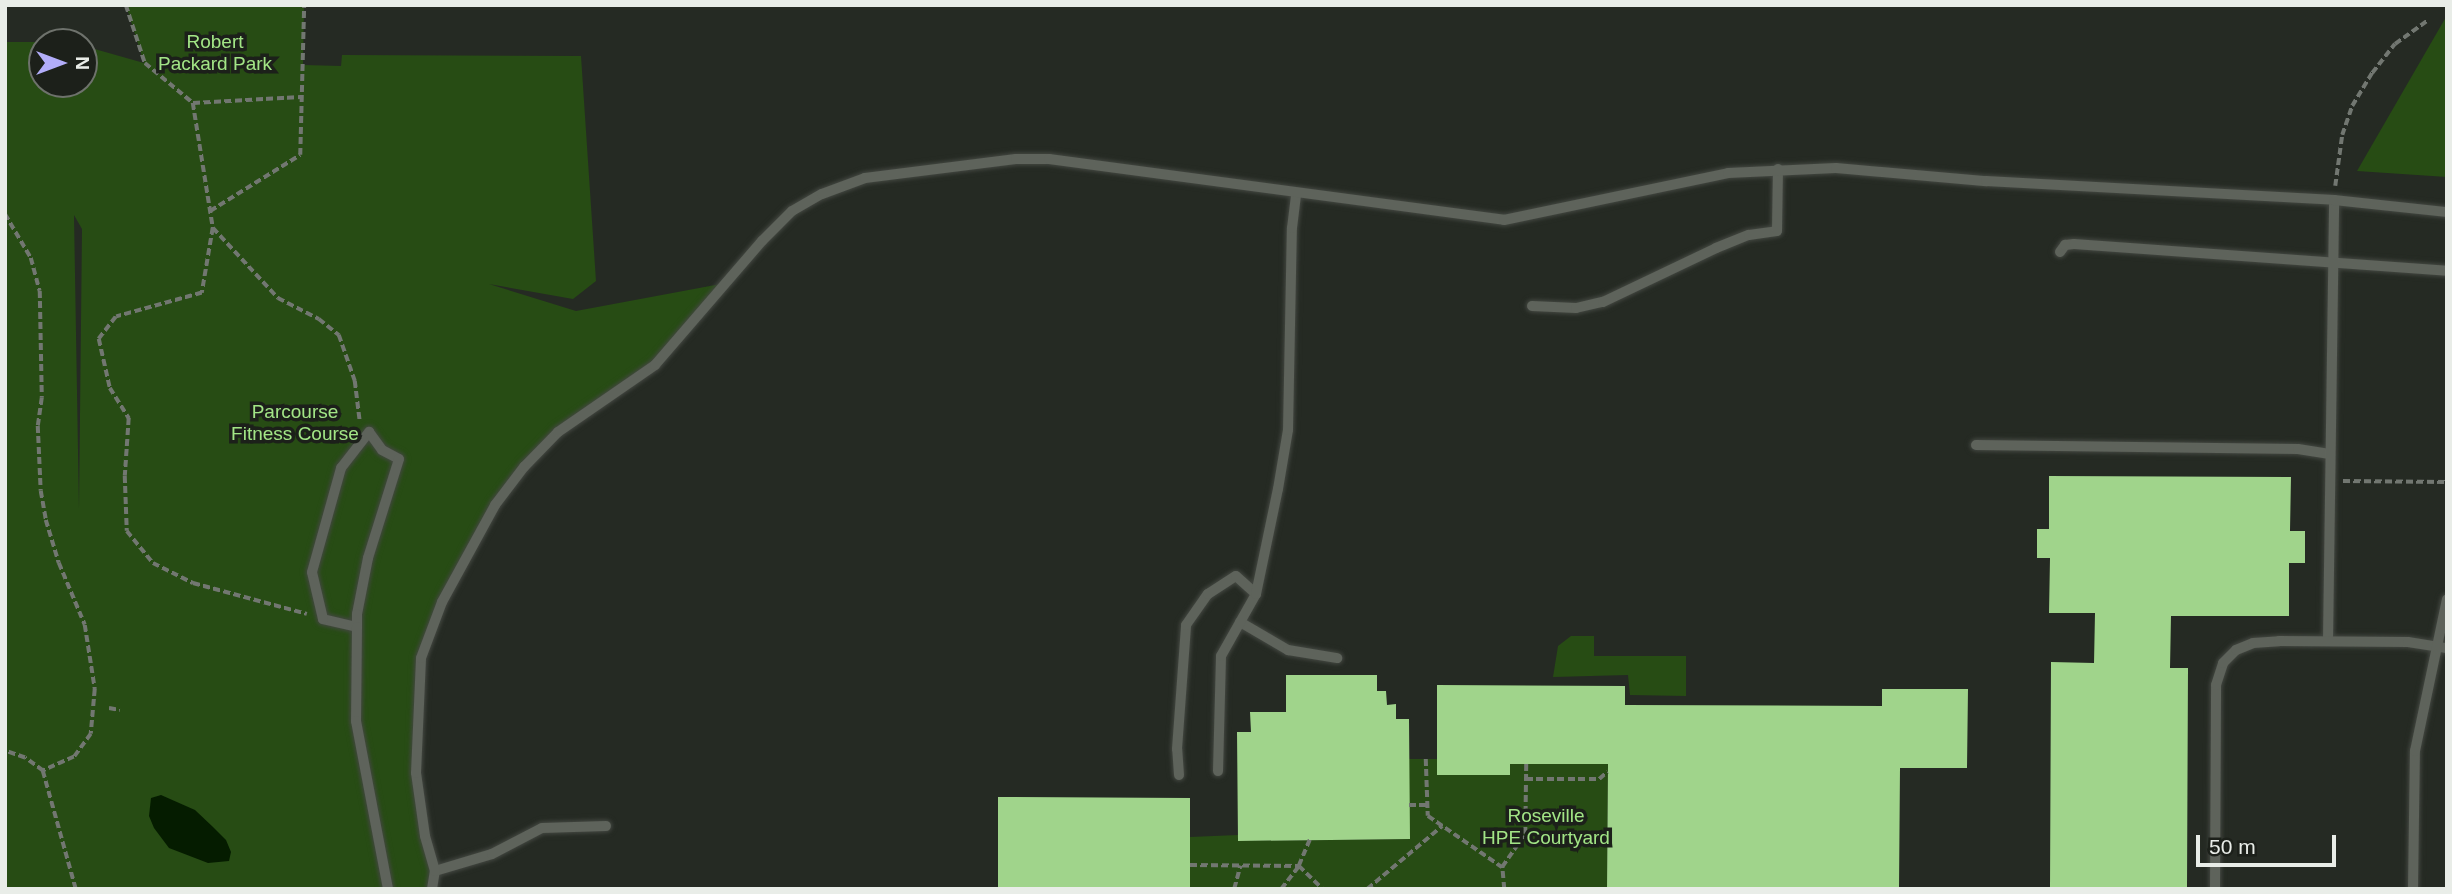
<!DOCTYPE html>
<html>
<head>
<meta charset="utf-8">
<style>
	body { margin:0 }
	#map { position:relative; width:2452px; height:894px; overflow:hidden; background:#252a23; font-family:Arial,sans-serif }
	div>[style] { position:absolute }
	[style*='--x'] { left:calc(var(--x)*1px); top:calc(var(--y)*1px); width:calc(var(--w)*1px); rotate:calc(var(--a)*1deg) }
	.green>* { inset:0; background:#274c14 }
	.water>* { inset:0; background:#051c00 }
	.building>* { inset:0; background:#a0d48b }
	.path>* { height:3.5px; margin-top:-1.75px; transform-origin:0; background:repeating-linear-gradient(90deg,#727771 0 7px,transparent 0 10.5px) }
	.roads { filter:drop-shadow(0 0 2px #434741) drop-shadow(0 0 2px #434741) }
	.service>* { height:10px; margin:-5px; padding:0 5px; transform-origin:5px; border-radius:5px; background:#5e635b }
	span { translate:-50% -50%; white-space:nowrap; text-align:center; line-height:1.15; -webkit-text-stroke:7px #1c201a; paint-order:stroke }
	.park-label { font-size:19px; color:#a2e586 }
	.frame { position:absolute; inset:0; border:7px solid #e9ede8; pointer-events:none }
	.north { position:absolute; left:28px; top:28px; width:70px; height:70px; box-sizing:border-box; background:#1c201a; border:2px solid #6e726c; border-radius:50%; rotate:90deg; font-size:19px; font-weight:700; line-height:28px; text-align:center; color:#e9ede8 }
	.north::after { content:''; display:block; margin:auto; width:24px; height:32px; background:#b2adf9; clip-path:polygon(50% 0,100% 100%,50% 72%,0 100%) }
	.scale { position:absolute; left:2196px; top:835px; width:140px; height:32px; box-sizing:border-box; border:4px solid #e9ede8; border-top:0; padding-left:9px; font-size:21px; line-height:24px; white-space:nowrap; color:#e9ede8; -webkit-text-stroke:5px #1c201a; paint-order:stroke }
</style>
</head>
<body>
<div id="map">
	<div class="green">
		<i style="clip-path:polygon(evenodd,126px 5px,304px 5px,303px 65px,341px 66px,342px 55px,581px 56px,596px 281px,573px 299px,489px 284px,576px 311px,726px 283px,655px 365px,593px 408px,524px 467px,465px 557px,421px 658px,416px 721px,432px 889px,5px 889px,5px 42px,72px 42px,42px 42px,42px 84px,84px 84px,84px 46px,144px 63px,126px 5px,74px 215px,82px 229px,79px 509px,74px 216px,74px 215px)"></i>
		<i style="clip-path:polygon(2446px 17px,2447px 177px,2357px 171px)"></i>
		<i style="clip-path:polygon(1571px 636px,1594px 636px,1594px 656px,1686px 656px,1686px 696px,1630px 695px,1628px 675px,1553px 677px,1558px 646px)"></i>
		<i style="clip-path:polygon(1409px 759px,1437px 759px,1438px 775px,1510px 764px,1608px 764px,1607px 889px,1190px 889px,1190px 837px,1238px 835px,1238px 841px,1409px 839px)"></i>
	</div>
	<div class="water">
		<i style="clip-path:polygon(161px 795px,195px 810px,213px 827px,226px 840px,231px 852px,229px 861px,208px 863px,169px 848px,154px 828px,149px 816px,151px 798px)"></i>
	</div>
	<div class="building">
		<i style="clip-path:polygon(2049px 476px,2291px 477px,2290px 531px,2305px 531px,2305px 563px,2289px 563px,2289px 616px,2171px 616px,2170px 668px,2188px 668px,2187px 889px,2050px 889px,2051px 662px,2094px 663px,2095px 613px,2049px 613px,2050px 558px,2037px 558px,2037px 529px,2049px 529px)"></i>
		<i style="clip-path:polygon(1286px 675px,1377px 675px,1377px 691px,1386px 691px,1387px 705px,1396px 704px,1396px 719px,1409px 719px,1410px 839px,1238px 841px,1237px 732px,1251px 732px,1250px 712px,1286px 712px)"></i>
		<i style="clip-path:polygon(1437px 685px,1625px 686px,1625px 705px,1882px 706px,1882px 689px,1968px 689px,1967px 768px,1900px 768px,1899px 889px,1607px 889px,1608px 764px,1510px 764px,1510px 775px,1437px 775px)"></i>
		<i style="clip-path:polygon(998px 797px,1190px 798px,1190px 889px,998px 889px)"></i>
	</div>
	<div class="path">
		<i style="--x:126;--y:5;--w:61;--a:71.9"></i>
		<i style="--x:145;--y:63;--w:62;--a:39.8"></i>
		<i style="--x:193;--y:103;--w:127;--a:80.9"></i>
		<i style="--x:213;--y:228;--w:96;--a:47.1"></i>
		<i style="--x:278;--y:298;--w:46;--a:27.1"></i>
		<i style="--x:319;--y:319;--w:26;--a:39"></i>
		<i style="--x:339;--y:335;--w:49;--a:70.8"></i>
		<i style="--x:355;--y:381;--w:39;--a:83"></i>
		<i style="--x:193;--y:103;--w:108;--a:-3.2"></i>
		<i style="--x:2335;--y:186;--w:51;--a:-82.2"></i>
		<i style="--x:2342;--y:135;--w:31;--a:-71"></i>
		<i style="--x:2352;--y:106;--w:39;--a:-59"></i>
		<i style="--x:2372;--y:73;--w:37;--a:-52"></i>
		<i style="--x:2395;--y:44;--w:39;--a:-36"></i>
		<i style="--x:210;--y:211;--w:106;--a:-31.9"></i>
		<i style="--x:300;--y:155;--w:150;--a:-88.5"></i>
		<i style="--x:5;--y:214;--w:51;--a:59.4"></i>
		<i style="--x:31;--y:258;--w:34;--a:75"></i>
		<i style="--x:40;--y:291;--w:107;--a:88.9"></i>
		<i style="--x:42;--y:398;--w:28;--a:98"></i>
		<i style="--x:38;--y:426;--w:65;--a:87.4"></i>
		<i style="--x:41;--y:491;--w:29;--a:80"></i>
		<i style="--x:46;--y:520;--w:45;--a:73.2"></i>
		<i style="--x:59;--y:563;--w:67;--a:67.2"></i>
		<i style="--x:85;--y:625;--w:65;--a:81.1"></i>
		<i style="--x:95;--y:689;--w:45;--a:95.1"></i>
		<i style="--x:91;--y:734;--w:29;--a:126"></i>
		<i style="--x:74;--y:757;--w:34;--a:156"></i>
		<i style="--x:43;--y:771;--w:22;--a:-144"></i>
		<i style="--x:25;--y:758;--w:21;--a:-161"></i>
		<i style="--x:213;--y:228;--w:66;--a:99.6"></i>
		<i style="--x:202;--y:293;--w:89;--a:164.4"></i>
		<i style="--x:116;--y:317;--w:28;--a:128"></i>
		<i style="--x:99;--y:339;--w:50;--a:77.3"></i>
		<i style="--x:110;--y:388;--w:36;--a:58"></i>
		<i style="--x:129;--y:418;--w:58;--a:93.9"></i>
		<i style="--x:125;--y:476;--w:55;--a:87.9"></i>
		<i style="--x:127;--y:531;--w:41;--a:50.9"></i>
		<i style="--x:153;--y:563;--w:45;--a:26.6"></i>
		<i style="--x:193;--y:583;--w:118;--a:15.2"></i>
		<i style="--x:2343;--y:481;--w:104;--a:0.6"></i>
		<i style="--x:109;--y:708;--w:11;--a:10"></i>
		<i style="--x:1426;--y:759;--w:57;--a:88"></i>
		<i style="--x:1428;--y:816;--w:90;--a:34.6"></i>
		<i style="--x:43;--y:771;--w:123;--a:74.4"></i>
		<i style="--x:1526;--y:779;--w:73;--a:0"></i>
		<i style="--x:1599;--y:779;--w:11;--a:-41"></i>
		<i style="--x:1409;--y:805;--w:18;--a:0"></i>
		<i style="--x:1310;--y:840;--w:28;--a:113"></i>
		<i style="--x:1299;--y:866;--w:33;--a:44"></i>
		<i style="--x:1190;--y:865;--w:109;--a:0.5"></i>
		<i style="--x:1234;--y:889;--w:24;--a:-75"></i>
		<i style="--x:1281;--y:889;--w:29;--a:-52"></i>
		<i style="--x:1367;--y:889;--w:98;--a:-40"></i>
		<i style="--x:1504;--y:889;--w:22;--a:-95"></i>
		<i style="--x:1502;--y:867;--w:40;--a:-55.1"></i>
		<i style="--x:1525;--y:834;--w:70;--a:-89.2"></i>
	</div>
	<div class="roads">
		<div class="service">
			<i style="--x:2060;--y:252;--w:9;--a:-54"></i>
			<i style="--x:2065;--y:245;--w:9;--a:-6"></i>
			<i style="--x:2074;--y:244;--w:374;--a:4.1"></i>
			<i style="--x:1532;--y:306;--w:44;--a:2.6"></i>
			<i style="--x:1576;--y:308;--w:28;--a:-13"></i>
			<i style="--x:1603;--y:302;--w:125;--a:-25.5"></i>
			<i style="--x:1716;--y:248;--w:35;--a:-22"></i>
			<i style="--x:1749;--y:235;--w:28;--a:-8"></i>
			<i style="--x:1777;--y:231;--w:62;--a:-89.1"></i>
			<i style="--x:1976;--y:445;--w:322;--a:0.7"></i>
			<i style="--x:2298;--y:449;--w:32;--a:9"></i>
			<i style="--x:1240;--y:622;--w:56;--a:30.3"></i>
			<i style="--x:1288;--y:650;--w:50;--a:9.3"></i>
			<i style="--x:357;--y:627;--w:35;--a:-167"></i>
			<i style="--x:323;--y:619;--w:48;--a:-103.2"></i>
			<i style="--x:312;--y:572;--w:108;--a:-74.4"></i>
			<i style="--x:341;--y:468;--w:46;--a:-52.1"></i>
			<i style="--x:369;--y:432;--w:22;--a:54"></i>
			<i style="--x:382;--y:450;--w:19;--a:28"></i>
			<i style="--x:399;--y:459;--w:104;--a:107.4"></i>
			<i style="--x:368;--y:558;--w:57;--a:101.1"></i>
			<i style="--x:357;--y:614;--w:13;--a:90"></i>
			<i style="--x:357;--y:627;--w:94;--a:90.6"></i>
			<i style="--x:356;--y:721;--w:171;--a:79.2"></i>
			<i style="--x:2328;--y:641;--w:441;--a:-89.2"></i>
			<i style="--x:1218;--y:771;--w:115;--a:-88.5"></i>
			<i style="--x:1221;--y:656;--w:71;--a:-60.6"></i>
			<i style="--x:1179;--y:775;--w:26;--a:-94"></i>
			<i style="--x:1177;--y:749;--w:124;--a:-85.8"></i>
			<i style="--x:1186;--y:625;--w:38;--a:-55"></i>
			<i style="--x:1208;--y:594;--w:33;--a:-33"></i>
			<i style="--x:1236;--y:576;--w:27;--a:42"></i>
			<i style="--x:1256;--y:594;--w:107;--a:-78.2"></i>
			<i style="--x:1278;--y:489;--w:60;--a:-80.4"></i>
			<i style="--x:1288;--y:430;--w:202;--a:-88.9"></i>
			<i style="--x:1292;--y:228;--w:35;--a:-83"></i>
			<i style="--x:435;--y:871;--w:59;--a:-16.6"></i>
			<i style="--x:492;--y:854;--w:56;--a:-27.5"></i>
			<i style="--x:542;--y:828;--w:64;--a:-1.8"></i>
			<i style="--x:432;--y:889;--w:18;--a:-81"></i>
			<i style="--x:435;--y:871;--w:36;--a:-106"></i>
			<i style="--x:425;--y:836;--w:64;--a:-98.1"></i>
			<i style="--x:416;--y:773;--w:115;--a:-87.5"></i>
			<i style="--x:421;--y:658;--w:60;--a:-69.4"></i>
			<i style="--x:442;--y:602;--w:111;--a:-61.3"></i>
			<i style="--x:495;--y:505;--w:48;--a:-52.7"></i>
			<i style="--x:524;--y:467;--w:49;--a:-45.8"></i>
			<i style="--x:558;--y:432;--w:118;--a:-34.6"></i>
			<i style="--x:655;--y:365;--w:164;--a:-49.2"></i>
			<i style="--x:762;--y:241;--w:42;--a:-45"></i>
			<i style="--x:792;--y:211;--w:34;--a:-30"></i>
			<i style="--x:822;--y:194;--w:46;--a:-20.4"></i>
			<i style="--x:865;--y:178;--w:152;--a:-7.2"></i>
			<i style="--x:1016;--y:159;--w:33;--a:0"></i>
			<i style="--x:1049;--y:159;--w:459;--a:7.6"></i>
			<i style="--x:1504;--y:220;--w:229;--a:-11.8"></i>
			<i style="--x:1728;--y:173;--w:108;--a:-2.7"></i>
			<i style="--x:1836;--y:168;--w:151;--a:5"></i>
			<i style="--x:1986;--y:181;--w:349;--a:3.1"></i>
			<i style="--x:2334;--y:200;--w:114;--a:6.1"></i>
			<i style="--x:2215;--y:889;--w:204;--a:-89.7"></i>
			<i style="--x:2216;--y:685;--w:23;--a:-72"></i>
			<i style="--x:2223;--y:663;--w:18;--a:-45"></i>
			<i style="--x:2236;--y:650;--w:18;--a:-22"></i>
			<i style="--x:2253;--y:643;--w:26;--a:-4"></i>
			<i style="--x:2279;--y:641;--w:129;--a:0.4"></i>
			<i style="--x:2408;--y:642;--w:39;--a:9"></i>
			<i style="--x:2413;--y:889;--w:138;--a:-89.2"></i>
			<i style="--x:2415;--y:751;--w:155;--a:-78.1"></i>
		</div>
	</div>
	<div class="park-label">
		<span style="left:215px;top:53px">Robert<br>Packard Park</span>
		<span style="left:295px;top:423px">Parcourse<br>Fitness Course</span>
		<span style="left:1546px;top:827px">Roseville<br>HPE Courtyard</span>
	</div>
	<div class="frame"></div>
	<div class="north">N</div>
	<div class="scale">50 m</div>
</div>
</body>
</html>
